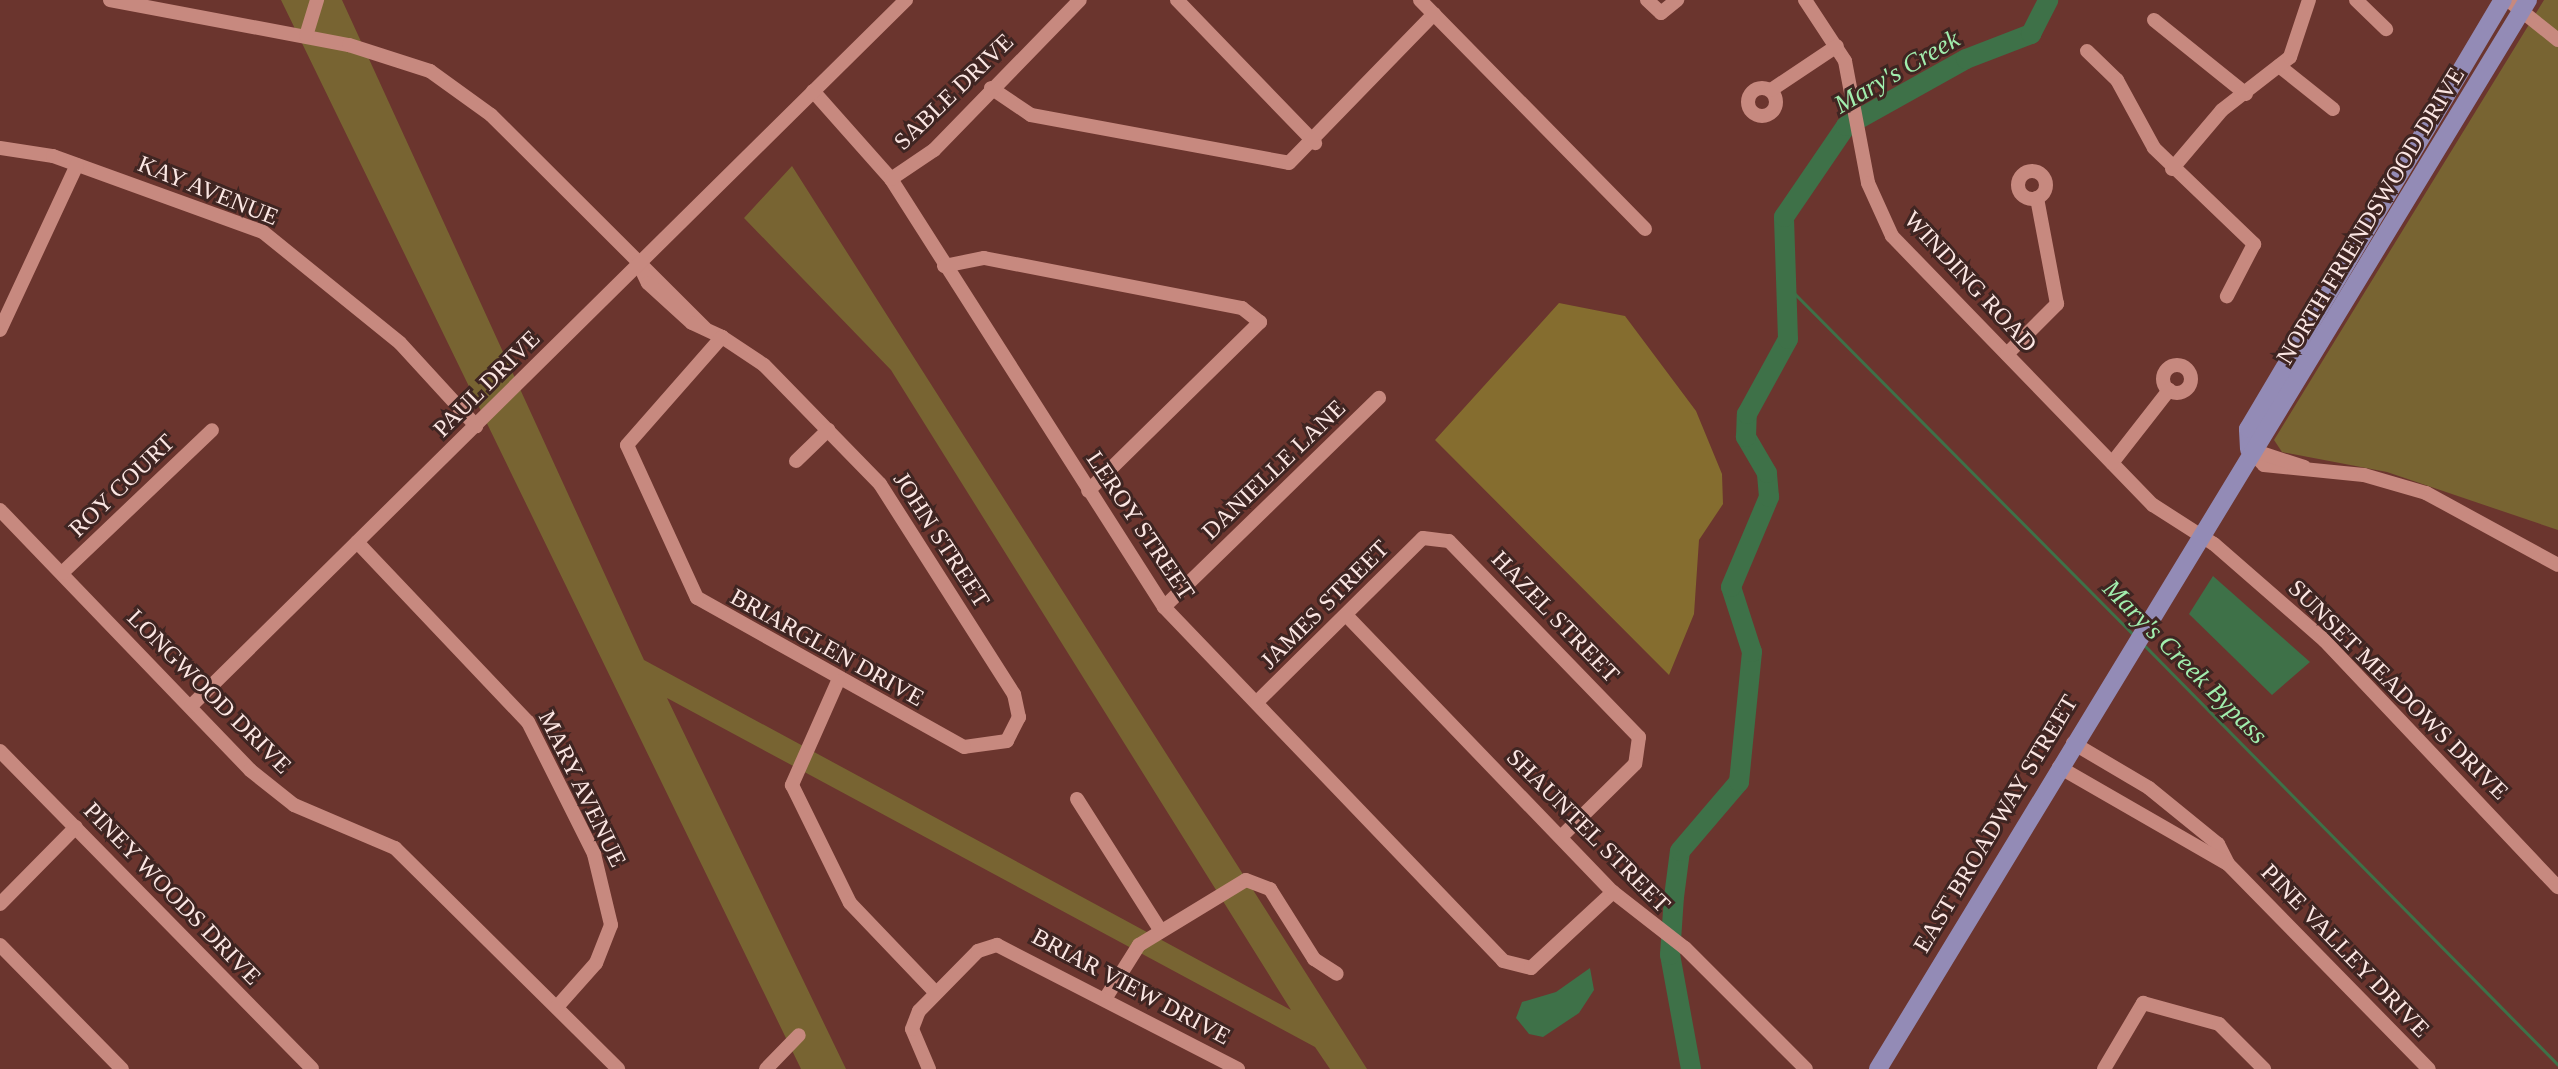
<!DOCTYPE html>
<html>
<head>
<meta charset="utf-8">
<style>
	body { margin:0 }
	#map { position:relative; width:2558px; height:1069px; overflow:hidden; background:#6b352e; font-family:Georgia,serif }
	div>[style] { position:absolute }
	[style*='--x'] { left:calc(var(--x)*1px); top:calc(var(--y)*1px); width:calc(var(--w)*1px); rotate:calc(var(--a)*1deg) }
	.green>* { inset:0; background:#786432 }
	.forest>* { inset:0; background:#856d2f }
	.water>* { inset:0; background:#3e7148 }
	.stream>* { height:3px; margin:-1.5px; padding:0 1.5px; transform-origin:1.5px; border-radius:1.5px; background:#3e7148 }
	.river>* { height:20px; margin:-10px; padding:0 10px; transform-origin:10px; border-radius:10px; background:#3e7148 }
	.minor>* { height:14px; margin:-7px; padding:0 7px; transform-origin:7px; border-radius:7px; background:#c7897f }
	.minor>.ring { margin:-7px; padding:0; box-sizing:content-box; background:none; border:14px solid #c7897f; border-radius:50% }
	.major>* { height:18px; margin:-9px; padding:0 9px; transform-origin:9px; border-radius:9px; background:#938bb6 }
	span { translate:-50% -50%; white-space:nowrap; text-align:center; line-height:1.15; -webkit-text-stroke:6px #3f2522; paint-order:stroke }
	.street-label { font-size:24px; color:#fbe6e3 }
	.water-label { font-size:26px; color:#a1eead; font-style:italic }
</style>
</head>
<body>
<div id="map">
	<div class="green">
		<i style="clip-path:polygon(281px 0,342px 0,644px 660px,1291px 1010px,891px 370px,744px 218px,792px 166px,1367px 1069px,1330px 1069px,1315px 1047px,667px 698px,846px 1069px,801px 1069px)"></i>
		<i style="clip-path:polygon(2544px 0,2558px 0,2558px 530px,2387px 472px,2282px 452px,2274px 440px)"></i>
	</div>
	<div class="forest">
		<i style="clip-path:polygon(1559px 303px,1625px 316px,1696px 411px,1722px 474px,1723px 504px,1699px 540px,1694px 614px,1669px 675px,1435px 440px)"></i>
	</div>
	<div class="water">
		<i style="clip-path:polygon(2213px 576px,2310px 662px,2272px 695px,2189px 614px)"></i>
		<i style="clip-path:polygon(1590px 968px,1594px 990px,1579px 1013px,1543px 1037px,1529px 1034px,1516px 1018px,1522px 1002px,1556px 992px)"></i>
	</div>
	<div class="stream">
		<i style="--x:1786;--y:285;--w:494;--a:45.2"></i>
		<i style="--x:2145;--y:646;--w:588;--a:45.41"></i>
	</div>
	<div class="river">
		<i style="--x:1691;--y:1069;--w:116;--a:-100.4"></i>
		<i style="--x:1670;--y:955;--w:58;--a:-86.1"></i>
		<i style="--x:1674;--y:897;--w:46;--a:-82.6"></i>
		<i style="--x:1680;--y:851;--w:91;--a:-49.5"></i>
		<i style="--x:1739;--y:782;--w:131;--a:-84.3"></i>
		<i style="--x:1752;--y:652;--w:68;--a:-107.9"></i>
		<i style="--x:1731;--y:587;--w:98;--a:-67.1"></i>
		<i style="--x:1769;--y:497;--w:24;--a:-95"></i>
		<i style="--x:1767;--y:473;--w:42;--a:-120.3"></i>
		<i style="--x:1746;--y:437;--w:23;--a:-88"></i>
		<i style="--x:1747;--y:414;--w:85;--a:-61.3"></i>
		<i style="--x:1788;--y:339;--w:122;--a:-91.9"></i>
		<i style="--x:1784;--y:217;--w:110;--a:-55.7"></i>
		<i style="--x:1846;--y:126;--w:137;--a:-29.2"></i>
		<i style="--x:1966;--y:59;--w:70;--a:-21"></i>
		<i style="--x:2031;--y:34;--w:38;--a:-63"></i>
	</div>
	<div class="minor">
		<i style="--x:110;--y:0;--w:243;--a:10.7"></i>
		<i style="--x:349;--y:45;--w:85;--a:17.8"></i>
		<i style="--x:430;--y:71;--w:75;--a:35.8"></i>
		<i style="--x:491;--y:115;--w:302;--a:44.9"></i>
		<i style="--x:1177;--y:0;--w:199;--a:46"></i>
		<i style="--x:1420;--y:0;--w:321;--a:45.5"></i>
		<i style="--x:1647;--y:0;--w:19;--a:43"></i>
		<i style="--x:1661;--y:13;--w:21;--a:-39"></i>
		<i style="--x:1805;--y:0;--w:73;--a:56.7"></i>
		<i style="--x:1845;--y:61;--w:124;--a:79.3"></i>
		<i style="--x:1868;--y:183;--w:58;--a:65.6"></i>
		<i style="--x:1892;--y:236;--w:375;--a:45.9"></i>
		<i style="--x:2153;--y:505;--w:72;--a:32.6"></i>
		<i style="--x:2214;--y:544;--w:147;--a:41.1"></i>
		<i style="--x:2325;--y:641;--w:339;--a:46.6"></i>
		<i style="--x:2356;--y:0;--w:42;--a:44"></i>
		<i style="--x:2508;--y:0;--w:64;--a:38.7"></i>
		<i style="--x:2154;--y:20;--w:118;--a:38.8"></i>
		<i style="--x:306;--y:36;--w:38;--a:-73"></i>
		<i style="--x:2087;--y:51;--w:42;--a:44"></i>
		<i style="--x:2117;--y:80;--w:77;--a:61.4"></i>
		<i style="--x:2154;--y:148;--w:139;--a:43.8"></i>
		<i style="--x:2254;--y:244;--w:59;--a:117.4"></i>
		<i style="--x:2279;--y:66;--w:69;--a:38.5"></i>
		<i style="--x:991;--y:88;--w:48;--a:34"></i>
		<i style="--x:1031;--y:115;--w:262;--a:10.5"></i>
		<i style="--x:1289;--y:163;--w:208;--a:-45.8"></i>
		<i class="ring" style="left:1748px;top:88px;width:14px;height:14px"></i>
		<i style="--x:1771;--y:90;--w:79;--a:-33.7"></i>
		<i style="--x:813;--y:91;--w:118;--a:48.4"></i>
		<i style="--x:891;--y:179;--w:508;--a:57.47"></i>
		<i style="--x:1164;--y:607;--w:490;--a:46.2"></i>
		<i style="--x:1503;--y:961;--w:29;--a:14"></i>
		<i style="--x:1531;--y:968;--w:112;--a:-42.8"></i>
		<i style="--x:0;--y:148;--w:54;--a:8.6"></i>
		<i style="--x:53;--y:156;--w:223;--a:19.9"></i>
		<i style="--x:263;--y:232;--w:176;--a:39"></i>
		<i style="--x:400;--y:343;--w:113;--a:47.5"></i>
		<i style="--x:2172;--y:169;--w:77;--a:-49.7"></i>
		<i style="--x:2222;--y:110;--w:86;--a:-37.9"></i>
		<i style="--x:2290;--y:57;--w:60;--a:-71.6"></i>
		<i class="ring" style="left:2018px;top:171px;width:14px;height:14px"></i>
		<i style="--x:891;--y:179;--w:52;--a:-34"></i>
		<i style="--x:934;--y:150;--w:209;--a:-45.8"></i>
		<i style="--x:638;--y:262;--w:23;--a:65"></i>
		<i style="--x:648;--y:283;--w:59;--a:42.3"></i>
		<i style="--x:692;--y:323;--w:33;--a:25"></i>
		<i style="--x:722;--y:337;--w:50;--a:33.7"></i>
		<i style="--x:764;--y:365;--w:166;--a:45.7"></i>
		<i style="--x:880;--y:484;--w:249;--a:57.5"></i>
		<i style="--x:1014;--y:694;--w:24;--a:78"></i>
		<i style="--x:1019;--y:717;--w:27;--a:117"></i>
		<i style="--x:1007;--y:741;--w:43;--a:172.1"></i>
		<i style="--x:964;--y:747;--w:306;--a:-150.8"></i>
		<i style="--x:697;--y:598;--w:168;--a:-114.6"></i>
		<i style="--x:627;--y:445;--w:144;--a:-48.7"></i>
		<i style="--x:944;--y:266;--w:41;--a:-11.3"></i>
		<i style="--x:984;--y:258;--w:263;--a:11"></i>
		<i style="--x:1242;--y:308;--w:23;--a:38"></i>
		<i style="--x:1260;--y:322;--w:241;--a:135.5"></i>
		<i style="--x:0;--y:330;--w:182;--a:-65"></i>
		<i style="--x:2007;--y:354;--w:71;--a:-45"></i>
		<i style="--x:2057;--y:304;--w:108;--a:-100.7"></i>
		<i class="ring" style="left:2163px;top:365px;width:14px;height:14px"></i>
		<i style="--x:2249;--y:449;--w:22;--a:47"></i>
		<i style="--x:2264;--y:465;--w:100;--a:5.7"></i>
		<i style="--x:2364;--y:475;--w:65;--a:16.2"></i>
		<i style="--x:2426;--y:493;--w:150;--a:28.6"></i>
		<i style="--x:2249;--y:449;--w:58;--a:18.1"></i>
		<i style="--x:796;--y:461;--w:45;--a:-44.1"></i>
		<i style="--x:2112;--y:463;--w:93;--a:-52"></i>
		<i style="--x:0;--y:510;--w:361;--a:46.1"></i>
		<i style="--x:250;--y:770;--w:56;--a:38.5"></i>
		<i style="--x:294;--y:805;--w:110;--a:23.1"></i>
		<i style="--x:395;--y:848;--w:314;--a:44.7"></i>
		<i style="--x:357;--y:542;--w:248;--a:46.5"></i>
		<i style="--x:528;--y:722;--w:148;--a:63.4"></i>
		<i style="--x:594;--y:854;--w:73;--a:76.5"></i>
		<i style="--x:611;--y:925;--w:41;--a:111.5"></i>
		<i style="--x:596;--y:963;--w:59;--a:131.6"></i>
		<i style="--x:62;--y:573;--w:207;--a:-43.6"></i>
		<i style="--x:1164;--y:607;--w:300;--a:-44.2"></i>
		<i style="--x:1346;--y:615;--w:385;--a:46.1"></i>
		<i style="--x:1613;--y:892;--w:91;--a:37.9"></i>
		<i style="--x:1685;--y:948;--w:171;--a:45"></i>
		<i style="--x:838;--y:681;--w:114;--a:113.9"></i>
		<i style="--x:792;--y:785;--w:131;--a:63.8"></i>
		<i style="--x:850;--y:903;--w:124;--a:46.3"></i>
		<i style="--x:1257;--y:702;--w:233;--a:-44.7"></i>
		<i style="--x:1423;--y:538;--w:26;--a:7"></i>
		<i style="--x:1449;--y:541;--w:273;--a:45.9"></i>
		<i style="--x:1639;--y:737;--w:27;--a:98"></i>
		<i style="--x:1635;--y:764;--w:104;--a:135.4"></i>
		<i style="--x:191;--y:706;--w:1005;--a:-44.64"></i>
		<i style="--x:2073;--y:743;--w:88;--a:30.6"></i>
		<i style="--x:2149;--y:788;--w:89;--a:39.1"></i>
		<i style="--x:2218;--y:844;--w:22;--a:63"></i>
		<i style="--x:2228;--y:864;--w:287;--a:45.6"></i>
		<i style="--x:0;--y:751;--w:445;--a:45.5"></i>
		<i style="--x:2059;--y:767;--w:195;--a:29.9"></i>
		<i style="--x:1077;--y:799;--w:155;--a:57.6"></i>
		<i style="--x:0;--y:904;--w:108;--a:-45.4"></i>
		<i style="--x:0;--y:945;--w:174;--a:45.5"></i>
		<i style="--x:1105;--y:999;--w:64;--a:-57.8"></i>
		<i style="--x:1139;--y:945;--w:125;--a:-31.3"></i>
		<i style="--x:1246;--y:880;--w:26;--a:21"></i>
		<i style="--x:1270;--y:889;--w:83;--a:57.8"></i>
		<i style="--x:1314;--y:959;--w:27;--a:33"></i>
		<i style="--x:766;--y:1069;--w:47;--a:-45.9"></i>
		<i style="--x:929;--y:1069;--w:43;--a:-113"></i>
		<i style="--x:912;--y:1029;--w:19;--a:-69"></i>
		<i style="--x:919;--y:1011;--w:84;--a:-45.5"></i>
		<i style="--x:978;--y:951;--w:20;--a:-18"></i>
		<i style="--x:997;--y:945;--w:271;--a:27.2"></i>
		<i style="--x:2104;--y:1069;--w:77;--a:-59.4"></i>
		<i style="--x:2143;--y:1003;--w:79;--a:15.4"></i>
		<i style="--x:2219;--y:1024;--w:64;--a:45"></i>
	</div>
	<div class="major">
		<i style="--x:2249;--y:449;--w:20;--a:-93"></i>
		<i style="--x:2248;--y:429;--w:499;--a:-59.3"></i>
		<i style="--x:1878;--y:1069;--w:1251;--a:-58.7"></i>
	</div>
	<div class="street-label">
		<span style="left:954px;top:92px;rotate:-44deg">SABLE DRIVE</span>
		<span style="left:208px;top:191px;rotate:22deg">KAY AVENUE</span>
		<span style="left:2371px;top:216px;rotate:-59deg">NORTH FRIENDSWOOD DRIVE</span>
		<span style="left:1970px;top:282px;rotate:47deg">WINDING ROAD</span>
		<span style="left:487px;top:384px;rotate:-45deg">PAUL DRIVE</span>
		<span style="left:1274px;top:470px;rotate:-44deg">DANIELLE LANE</span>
		<span style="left:122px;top:486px;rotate:-44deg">ROY COURT</span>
		<span style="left:1140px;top:526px;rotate:56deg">LEROY STREET</span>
		<span style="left:941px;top:540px;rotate:57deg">JOHN STREET</span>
		<span style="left:1325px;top:605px;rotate:-45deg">JAMES STREET</span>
		<span style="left:1555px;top:617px;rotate:46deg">HAZEL STREET</span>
		<span style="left:827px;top:648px;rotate:29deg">BRIARGLEN DRIVE</span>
		<span style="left:2398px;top:690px;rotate:45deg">SUNSET MEADOWS DRIVE</span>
		<span style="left:209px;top:692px;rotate:45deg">LONGWOOD DRIVE</span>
		<span style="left:582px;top:789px;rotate:64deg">MARY AVENUE</span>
		<span style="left:1996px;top:824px;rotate:-59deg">EAST BROADWAY STREET</span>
		<span style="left:1588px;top:831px;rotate:45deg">SHAUNTEL STREET</span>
		<span style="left:172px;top:894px;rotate:46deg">PINEY WOODS DRIVE</span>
		<span style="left:2345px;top:951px;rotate:46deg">PINE VALLEY DRIVE</span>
		<span style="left:1131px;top:987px;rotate:28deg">BRIAR VIEW DRIVE</span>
	</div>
	<div class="water-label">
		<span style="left:1897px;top:72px;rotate:-30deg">Mary's Creek</span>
		<span style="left:2185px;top:662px;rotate:45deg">Mary's Creek Bypass</span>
	</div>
</div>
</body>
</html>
